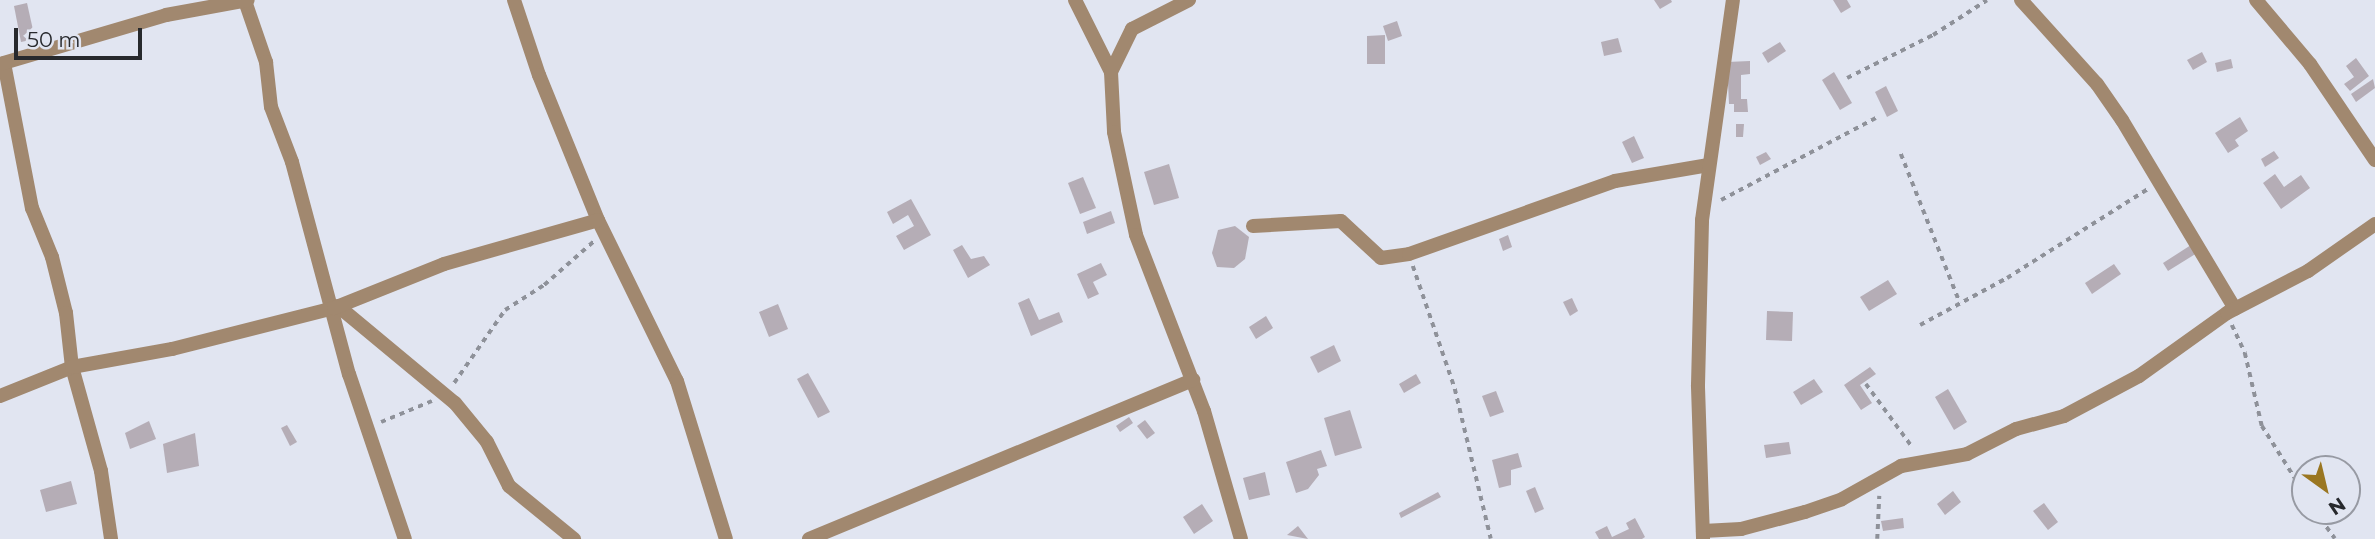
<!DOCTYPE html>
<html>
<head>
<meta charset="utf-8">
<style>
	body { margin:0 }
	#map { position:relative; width:2375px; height:539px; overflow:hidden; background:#e1e5f1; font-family:Montserrat,sans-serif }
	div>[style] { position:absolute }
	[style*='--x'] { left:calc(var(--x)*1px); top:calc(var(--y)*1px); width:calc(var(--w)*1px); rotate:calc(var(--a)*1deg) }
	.building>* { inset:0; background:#b5adb6 }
	.path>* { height:3.5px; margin-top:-1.75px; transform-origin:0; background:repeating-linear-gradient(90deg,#8e9199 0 5px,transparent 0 10px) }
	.street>* { height:14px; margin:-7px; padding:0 7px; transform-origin:7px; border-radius:7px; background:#a1886f }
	span { translate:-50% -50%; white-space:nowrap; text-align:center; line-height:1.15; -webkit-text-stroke:7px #e1e5f1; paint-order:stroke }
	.north { position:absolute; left:2291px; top:455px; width:70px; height:70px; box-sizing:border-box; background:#e1e5f1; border:2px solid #979aa3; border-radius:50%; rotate:146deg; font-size:19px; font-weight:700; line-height:28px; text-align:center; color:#27292d }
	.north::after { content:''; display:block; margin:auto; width:24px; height:32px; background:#9a7621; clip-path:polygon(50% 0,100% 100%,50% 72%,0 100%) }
	.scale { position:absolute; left:14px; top:28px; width:128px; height:32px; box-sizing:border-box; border:4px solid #27292d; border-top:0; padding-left:9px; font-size:21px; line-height:24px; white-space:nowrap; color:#27292d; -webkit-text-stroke:5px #e1e5f1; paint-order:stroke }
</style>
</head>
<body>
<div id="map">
	<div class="building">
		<i style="clip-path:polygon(1654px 0,1671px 0,1672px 2px,1660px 9px)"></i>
		<i style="clip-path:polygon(1833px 0,1847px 0,1851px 7px,1841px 13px)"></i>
		<i style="clip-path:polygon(27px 3px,35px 39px,21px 42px,14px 6px)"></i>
		<i style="clip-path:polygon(1397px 21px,1402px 36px,1388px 41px,1383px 26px)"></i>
		<i style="clip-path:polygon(1385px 35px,1385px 64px,1367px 64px,1367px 36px)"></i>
		<i style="clip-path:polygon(1618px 38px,1622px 52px,1604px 56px,1601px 42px)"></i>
		<i style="clip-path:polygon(1780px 42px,1786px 51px,1768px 63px,1762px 53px)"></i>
		<i style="clip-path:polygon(2202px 52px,2207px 62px,2193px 70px,2187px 60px)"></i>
		<i style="clip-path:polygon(2356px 58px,2369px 76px,2350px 91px,2344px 84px,2354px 77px,2346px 66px)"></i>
		<i style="clip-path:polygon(2231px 59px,2233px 68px,2217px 72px,2215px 63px)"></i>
		<i style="clip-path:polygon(1750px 61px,1750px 74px,1741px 75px,1741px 99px,1747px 99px,1748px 112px,1734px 112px,1734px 104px,1729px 104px,1727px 62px)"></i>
		<i style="clip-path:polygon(1834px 72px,1852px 103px,1840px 110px,1822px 80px)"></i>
		<i style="clip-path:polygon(2373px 79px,2375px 88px,2356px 102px,2351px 94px)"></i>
		<i style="clip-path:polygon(1886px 86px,1898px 111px,1887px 117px,1875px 92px)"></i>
		<i style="clip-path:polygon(2240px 117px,2248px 131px,2235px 140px,2239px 146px,2228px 153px,2215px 133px)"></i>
		<i style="clip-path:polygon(1736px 124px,1744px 124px,1743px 137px,1736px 137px)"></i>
		<i style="clip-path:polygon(1634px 136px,1644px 158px,1632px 163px,1622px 142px)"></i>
		<i style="clip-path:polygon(2274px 151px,2279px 158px,2265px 167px,2261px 159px)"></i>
		<i style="clip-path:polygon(1766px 152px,1771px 159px,1760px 165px,1756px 157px)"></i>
		<i style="clip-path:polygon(1169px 164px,1179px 198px,1154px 205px,1144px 172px)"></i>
		<i style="clip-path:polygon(2275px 174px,2284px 187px,2301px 175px,2310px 188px,2281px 209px,2263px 183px)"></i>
		<i style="clip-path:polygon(1083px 177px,1096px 208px,1080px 214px,1068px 183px)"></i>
		<i style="clip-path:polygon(911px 199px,931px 235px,904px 250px,896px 236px,914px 226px,908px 215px,893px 224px,887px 212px)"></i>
		<i style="clip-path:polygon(1111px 211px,1115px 223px,1087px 234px,1083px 222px)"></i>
		<i style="clip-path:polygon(1235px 226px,1249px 237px,1245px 259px,1234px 268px,1217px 267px,1212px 253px,1218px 230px)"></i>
		<i style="clip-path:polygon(1508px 235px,1512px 247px,1503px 251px,1499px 239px)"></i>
		<i style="clip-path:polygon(962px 245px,971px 259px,984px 256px,990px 265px,968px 278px,953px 250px)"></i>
		<i style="clip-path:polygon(2191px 245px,2197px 253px,2168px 271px,2163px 263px)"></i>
		<i style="clip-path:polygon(1101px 263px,1107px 275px,1093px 282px,1099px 294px,1088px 299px,1077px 274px)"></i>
		<i style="clip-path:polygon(2114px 264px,2121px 274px,2092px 294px,2085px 283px)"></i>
		<i style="clip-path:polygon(1888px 280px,1897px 294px,1869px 311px,1860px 297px)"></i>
		<i style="clip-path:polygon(1029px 298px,1039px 320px,1059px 312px,1063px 322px,1031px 336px,1018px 303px)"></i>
		<i style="clip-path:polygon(1572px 298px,1578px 311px,1570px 316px,1563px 302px)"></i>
		<i style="clip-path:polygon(778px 304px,788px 329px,769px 337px,759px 312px)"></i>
		<i style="clip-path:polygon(1767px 311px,1793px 312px,1792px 341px,1766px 340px)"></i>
		<i style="clip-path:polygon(1266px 316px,1273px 328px,1256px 339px,1249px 327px)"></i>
		<i style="clip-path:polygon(1334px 345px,1341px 361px,1318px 373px,1310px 357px)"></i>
		<i style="clip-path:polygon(1870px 367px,1876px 374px,1860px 385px,1872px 403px,1861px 410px,1844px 385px)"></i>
		<i style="clip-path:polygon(808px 373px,830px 412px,818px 418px,797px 379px)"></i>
		<i style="clip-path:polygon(1416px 374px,1421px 383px,1404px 393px,1399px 384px)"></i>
		<i style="clip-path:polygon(1814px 379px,1823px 392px,1801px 405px,1793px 392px)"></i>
		<i style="clip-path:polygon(1948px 389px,1967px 422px,1954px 430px,1935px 397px)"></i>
		<i style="clip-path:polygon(1496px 391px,1504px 412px,1490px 417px,1482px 396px)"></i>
		<i style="clip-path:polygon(1350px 410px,1362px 448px,1335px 456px,1324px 418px)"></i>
		<i style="clip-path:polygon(1129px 417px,1133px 423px,1120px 432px,1116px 426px)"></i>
		<i style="clip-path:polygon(1145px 420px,1155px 433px,1147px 439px,1137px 426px)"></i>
		<i style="clip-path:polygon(149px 421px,156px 439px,130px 449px,125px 433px)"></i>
		<i style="clip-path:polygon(287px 425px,297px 442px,290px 446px,281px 428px)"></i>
		<i style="clip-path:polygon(195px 433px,199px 466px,167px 473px,163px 444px)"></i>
		<i style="clip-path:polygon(1789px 442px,1791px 454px,1766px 458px,1764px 445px)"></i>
		<i style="clip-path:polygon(1321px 450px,1327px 466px,1317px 469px,1319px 475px,1308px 489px,1296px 493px,1286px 462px)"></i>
		<i style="clip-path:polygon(1518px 453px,1522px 467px,1511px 470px,1511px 485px,1499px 488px,1492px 460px)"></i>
		<i style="clip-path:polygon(1265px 472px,1270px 495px,1249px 500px,1243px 478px)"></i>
		<i style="clip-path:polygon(71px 481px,77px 504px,46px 512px,40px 490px)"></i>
		<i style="clip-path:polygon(1535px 487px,1544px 509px,1535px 513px,1526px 491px)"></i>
		<i style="clip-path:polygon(1953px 491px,1961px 502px,1945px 515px,1937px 504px)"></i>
		<i style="clip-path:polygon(1438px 492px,1441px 497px,1401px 518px,1399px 513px)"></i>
		<i style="clip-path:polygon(2044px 503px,2058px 522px,2048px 530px,2033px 511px)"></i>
		<i style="clip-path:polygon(1202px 504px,1213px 521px,1194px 534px,1183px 517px)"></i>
		<i style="clip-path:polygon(1635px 518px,1645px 537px,1642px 539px,1599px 539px,1595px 532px,1607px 526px,1612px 537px,1629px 529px,1626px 523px)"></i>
		<i style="clip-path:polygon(1903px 518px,1904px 528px,1883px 531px,1881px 521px)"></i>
		<i style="clip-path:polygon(1298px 526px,1308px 539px,1287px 535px)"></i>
	</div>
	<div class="path">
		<i style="--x:1847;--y:78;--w:96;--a:-26.6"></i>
		<i style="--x:1933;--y:35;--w:64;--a:-32.9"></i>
		<i style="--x:1901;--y:154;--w:160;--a:68.4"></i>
		<i style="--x:1721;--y:200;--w:175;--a:-27.9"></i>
		<i style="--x:1413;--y:266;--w:130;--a:71.1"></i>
		<i style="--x:1455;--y:389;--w:154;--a:76.5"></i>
		<i style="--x:1920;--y:325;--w:99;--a:-28.4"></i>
		<i style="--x:2007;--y:278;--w:167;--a:-32.3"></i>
		<i style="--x:2232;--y:325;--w:31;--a:65"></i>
		<i style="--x:2245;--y:353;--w:75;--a:76.9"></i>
		<i style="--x:2262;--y:426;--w:80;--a:57.7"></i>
		<i style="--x:454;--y:383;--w:89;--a:-55.1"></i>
		<i style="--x:505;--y:310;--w:46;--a:-32.7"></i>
		<i style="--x:544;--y:285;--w:67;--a:-41.3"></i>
		<i style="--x:1866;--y:384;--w:79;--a:53.7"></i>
		<i style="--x:381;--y:422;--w:55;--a:-22.4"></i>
		<i style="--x:2315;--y:511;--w:34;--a:54"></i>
		<i style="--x:1877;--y:539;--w:43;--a:-87.3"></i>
	</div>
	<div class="street">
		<i style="--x:514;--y:0;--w:79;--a:71.6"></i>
		<i style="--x:539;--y:75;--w:157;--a:67.9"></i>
		<i style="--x:598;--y:220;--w:179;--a:63.9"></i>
		<i style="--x:677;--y:381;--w:165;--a:72.8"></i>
		<i style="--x:1075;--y:0;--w:80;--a:63.4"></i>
		<i style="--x:1111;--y:72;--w:60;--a:87.1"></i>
		<i style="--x:1114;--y:132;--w:105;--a:77.9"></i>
		<i style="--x:1136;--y:235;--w:189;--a:68.9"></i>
		<i style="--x:1204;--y:411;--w:133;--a:73.9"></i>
		<i style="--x:2021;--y:0;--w:113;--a:47.9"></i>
		<i style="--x:2097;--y:84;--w:44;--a:55.2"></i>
		<i style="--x:2122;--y:120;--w:220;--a:59.1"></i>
		<i style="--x:2256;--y:0;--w:84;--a:49.8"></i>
		<i style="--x:2310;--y:64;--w:116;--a:55.9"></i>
		<i style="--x:245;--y:1;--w:65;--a:71"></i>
		<i style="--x:266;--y:62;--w:45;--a:83.7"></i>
		<i style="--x:271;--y:107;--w:59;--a:69.1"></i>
		<i style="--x:292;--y:162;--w:220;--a:75"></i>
		<i style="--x:349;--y:374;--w:174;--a:71.3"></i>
		<i style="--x:4;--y:63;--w:148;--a:79.1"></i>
		<i style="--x:32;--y:208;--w:53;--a:67.8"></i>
		<i style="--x:52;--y:257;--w:58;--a:76"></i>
		<i style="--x:66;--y:313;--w:54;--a:83.7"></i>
		<i style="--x:72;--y:367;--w:108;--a:74.4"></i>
		<i style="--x:101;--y:471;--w:69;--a:81.6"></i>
		<i style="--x:0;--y:64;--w:173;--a:-16.4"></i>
		<i style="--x:166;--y:15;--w:83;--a:-10.4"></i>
		<i style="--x:1111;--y:72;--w:48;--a:-64"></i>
		<i style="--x:1132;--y:29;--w:64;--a:-27"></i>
		<i style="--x:1253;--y:226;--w:88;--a:-3.3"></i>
		<i style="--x:1341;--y:221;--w:54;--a:42.8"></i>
		<i style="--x:1381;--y:258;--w:28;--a:-8"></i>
		<i style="--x:1409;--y:254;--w:219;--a:-19.5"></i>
		<i style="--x:1615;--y:181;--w:95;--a:-9.7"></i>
		<i style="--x:338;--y:306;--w:152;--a:39.7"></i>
		<i style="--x:455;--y:403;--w:50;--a:50.6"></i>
		<i style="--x:487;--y:442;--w:49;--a:63.4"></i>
		<i style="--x:509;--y:486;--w:84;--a:39.2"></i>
		<i style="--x:0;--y:396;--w:78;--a:-21.9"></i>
		<i style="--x:72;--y:367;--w:102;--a:-10.2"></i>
		<i style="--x:172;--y:349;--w:167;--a:-14.2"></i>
		<i style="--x:334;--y:308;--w:118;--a:-21.8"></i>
		<i style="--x:444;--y:264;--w:160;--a:-15.9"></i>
		<i style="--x:1703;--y:531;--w:38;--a:-3"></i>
		<i style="--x:1741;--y:529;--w:66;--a:-14.9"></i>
		<i style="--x:1805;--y:512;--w:39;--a:-19"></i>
		<i style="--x:1842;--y:499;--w:68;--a:-29.2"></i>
		<i style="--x:1901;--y:466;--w:67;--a:-10.3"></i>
		<i style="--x:1967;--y:454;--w:55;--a:-27"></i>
		<i style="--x:2016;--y:429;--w:50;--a:-15.2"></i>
		<i style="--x:2064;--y:416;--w:85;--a:-28.1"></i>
		<i style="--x:2139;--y:376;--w:108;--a:-35.6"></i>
		<i style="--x:2227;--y:313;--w:91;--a:-27.4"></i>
		<i style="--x:2308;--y:271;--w:82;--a:-35"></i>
		<i style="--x:1703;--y:538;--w:153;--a:-91.9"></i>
		<i style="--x:1698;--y:385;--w:165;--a:-88.6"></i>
		<i style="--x:1702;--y:220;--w:222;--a:-82"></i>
		<i style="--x:809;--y:539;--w:416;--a:-22.5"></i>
	</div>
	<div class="north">N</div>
	<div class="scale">50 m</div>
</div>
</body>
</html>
